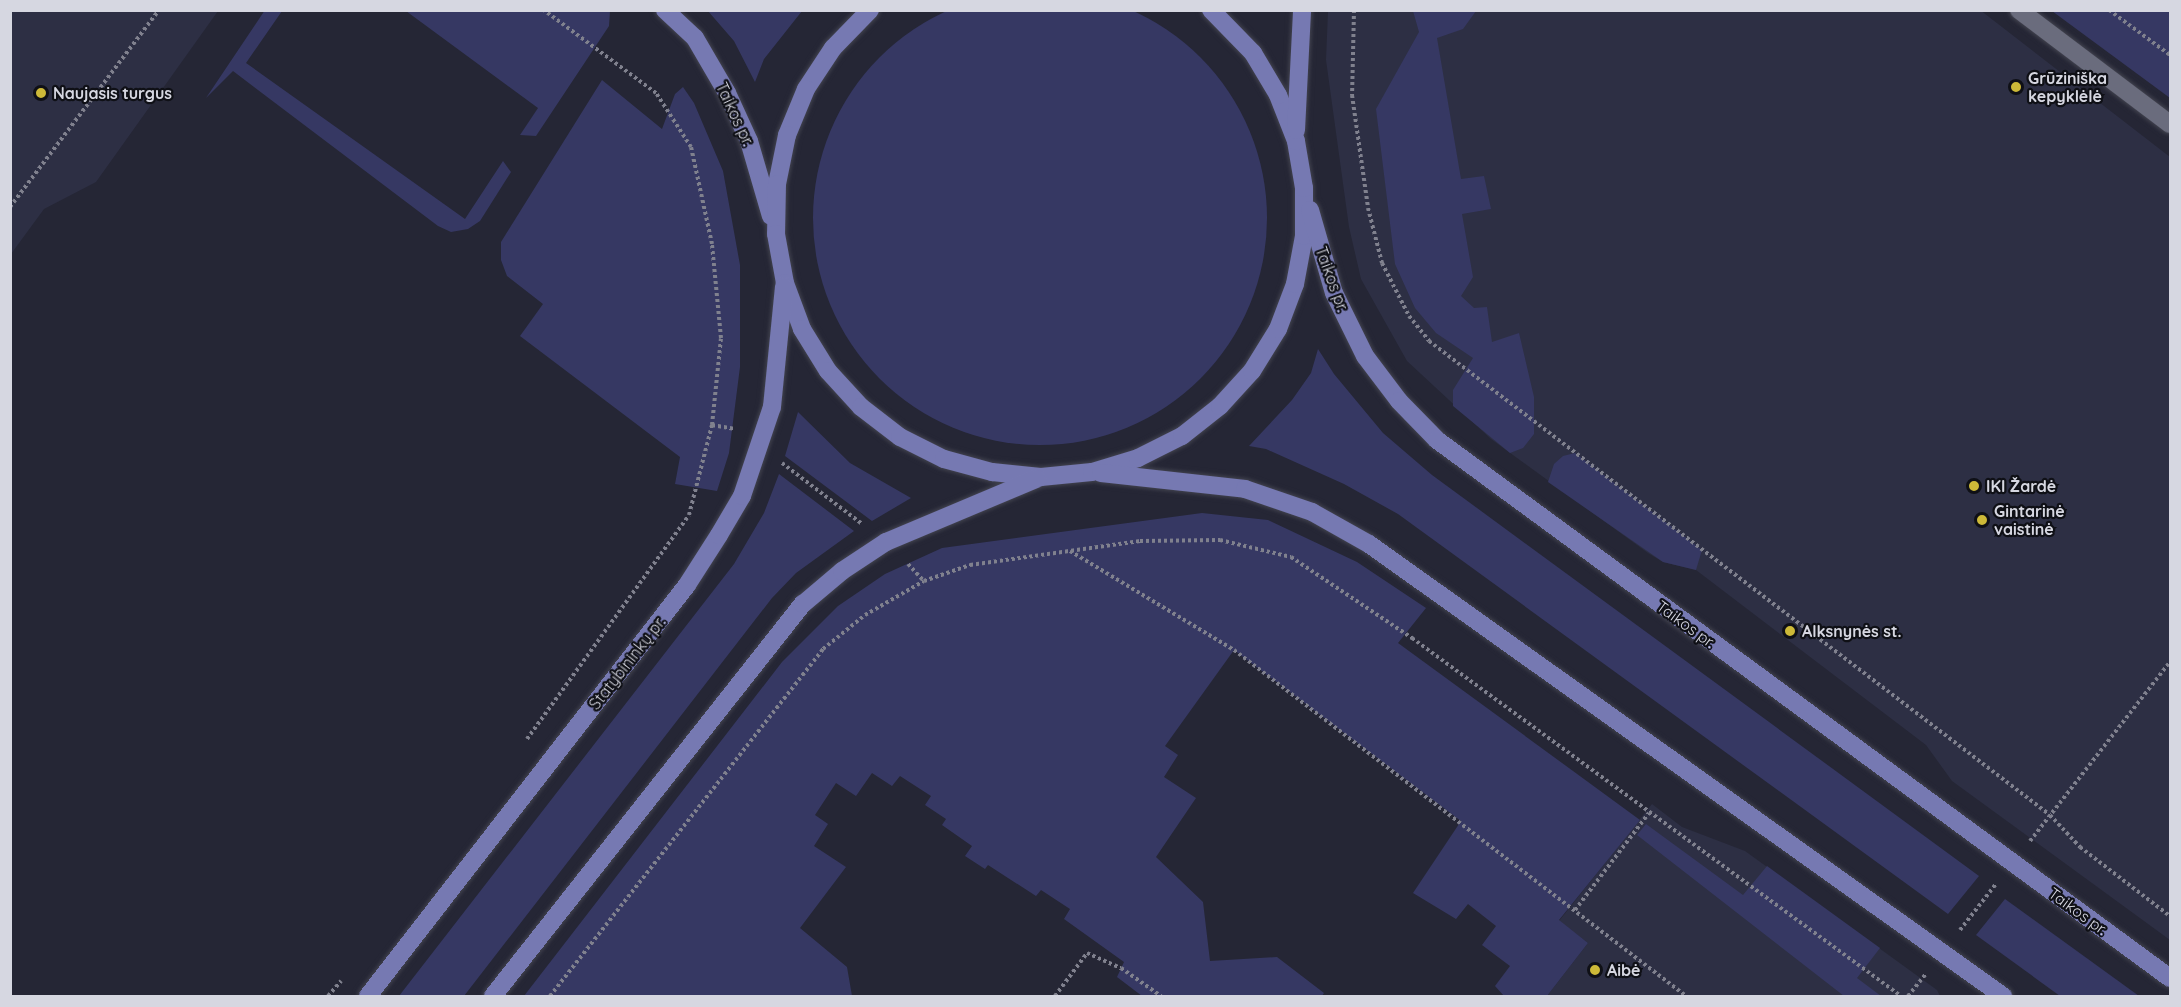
<!DOCTYPE html>
<html>
<head>
<meta charset="utf-8">
<style>
	body { margin:0 }
	#map { position:relative; width:2181px; height:1007px; overflow:hidden; background:#252635; font-family:Quicksand,sans-serif }
	div>[style] { position:absolute }
	[style*='--x'] { left:calc(var(--x)*1px); top:calc(var(--y)*1px); width:calc(var(--w)*1px); rotate:calc(var(--a)*1deg) }
	.built>* { inset:0; background:#2d2f44 }
	.green>* { inset:0; background:#363863 }
	.round { border-radius:50% }
	.path>* { height:4px; margin-top:-2px; transform-origin:0; background:repeating-linear-gradient(90deg,#80818e 0 3px,transparent 0 6px) }
	.roads { filter:drop-shadow(0 0 2px #42434f) drop-shadow(0 0 2px #42434f) }
	.minor>* { height:18px; margin:-9px; padding:0 9px; transform-origin:9px; border-radius:9px; background:#6a6c7d }
	.major>* { height:18px; margin:-9px; padding:0 9px; transform-origin:9px; border-radius:9px; background:#7679b2 }
	.dots>* { width:16px; height:16px; translate:-50% -50%; box-sizing:border-box; border:3px solid #0f1016; border-radius:50% }
	span { translate:-50% -50%; white-space:nowrap; text-align:center; line-height:1.15; -webkit-text-stroke:4.5px #0f1016; paint-order:stroke }
	.poi-label { font-size:16px; color:#d6d7e1; font-weight:700 }
	.left { translate:0 -50%; text-align:left }
	.street-label { font-size:16px; color:#d6d7e1 }
	.frame { position:absolute; inset:0; border:12px solid #d6d7e1; pointer-events:none }
</style>
</head>
<body>
<div id="map">
	<div class="built">
		<i style="clip-path:polygon(11px 10px,218px 11px,96px 182px,44px 209px,11px 254px)"></i>
		<i style="clip-path:polygon(1980px 10px,2170px 157px,2170px 940px,1952px 781px,1926px 745px,1696px 570px,1663px 562px,1648px 553px,1491px 439px,1407px 361px,1361px 279px,1349px 227px,1326px 60px,1328px 11px)"></i>
		<i style="clip-path:polygon(1652px 804px,1682px 827px,1745px 851px,1937px 990px,1940px 996px,1547px 996px,1588px 943px,1559px 921px)"></i>
	</div>
	<div class="green">
		<i class="round" style="left:813px;top:-9px;width:454px;height:454px"></i>
		<i style="clip-path:polygon(265px 10px,282px 11px,246px 63px,465px 219px,503px 161px,511px 172px,480px 221px,468px 229px,451px 232px,438px 226px,233px 71px,206px 98px)"></i>
		<i style="clip-path:polygon(406px 11px,610px 11px,609px 26px,536px 136px,520px 135px,538px 108px)"></i>
		<i style="clip-path:polygon(708px 11px,802px 11px,764px 59px,755px 82px,734px 41px)"></i>
		<i style="clip-path:polygon(1413px 11px,1476px 11px,1463px 29px,1437px 38px,1461px 179px,1484px 176px,1491px 209px,1462px 214px,1473px 277px,1461px 296px,1474px 308px,1487px 307px,1492px 342px,1519px 333px,1534px 397px,1534px 434px,1523px 448px,1510px 453px,1453px 406px,1453px 390px,1473px 358px,1436px 333px,1415px 308px,1395px 264px,1376px 109px,1419px 32px)"></i>
		<i style="clip-path:polygon(2052px 11px,2170px 11px,2170px 98px)"></i>
		<i style="clip-path:polygon(602px 80px,662px 129px,675px 94px,683px 87px,694px 103px,723px 171px,740px 265px,740px 367px,729px 453px,717px 491px,675px 484px,680px 457px,520px 336px,543px 304px,507px 276px,501px 260px,501px 242px)"></i>
		<i style="clip-path:polygon(1318px 349px,1334px 374px,1383px 433px,1432px 475px,1979px 876px,1948px 914px,1398px 514px,1344px 484px,1266px 449px,1249px 446px,1292px 400px,1311px 373px)"></i>
		<i style="clip-path:polygon(798px 412px,850px 463px,911px 498px,872px 521px,785px 456px)"></i>
		<i style="clip-path:polygon(1575px 453px,1702px 550px,1696px 570px,1663px 562px,1548px 482px,1554px 464px,1563px 456px)"></i>
		<i style="clip-path:polygon(779px 474px,854px 531px,796px 573px,772px 598px,464px 996px,399px 996px,734px 564px,764px 513px)"></i>
		<i style="clip-path:polygon(1202px 513px,1268px 520px,1357px 562px,1426px 608px,1398px 643px,1640px 820px,1559px 920px,1588px 943px,1547px 996px,1504px 996px,1495px 986px,1510px 966px,1482px 945px,1496px 926px,1468px 904px,1456px 919px,1413px 893px,1461px 821px,1234px 650px,1165px 746px,1178px 755px,1164px 777px,1196px 798px,1156px 857px,1203px 902px,1210px 961px,1277px 957px,1324px 993px,1322px 996px,1142px 996px,1117px 977px,1124px 962px,1064px 919px,1070px 909px,1041px 890px,1036px 896px,988px 865px,985px 869px,965px 856px,972px 846px,942px 825px,946px 819px,925px 805px,931px 796px,900px 776px,892px 786px,872px 773px,856px 796px,836px 783px,815px 815px,828px 824px,814px 846px,846px 867px,800px 928px,847px 967px,852px 996px,524px 996px,782px 662px,838px 606px,885px 574px,942px 548px)"></i>
		<i style="clip-path:polygon(1646px 824px,1743px 895px,1767px 866px,1880px 948px,1857px 978px,1881px 996px,1844px 996px,1637px 835px)"></i>
		<i style="clip-path:polygon(2005px 899px,2139px 996px,2060px 996px,1976px 935px)"></i>
	</div>
	<div class="path">
		<i style="--x:1354;--y:10;--w:85;--a:91.3"></i>
		<i style="--x:1352;--y:95;--w:114;--a:81.9"></i>
		<i style="--x:1368;--y:208;--w:57;--a:75.7"></i>
		<i style="--x:1382;--y:263;--w:59;--a:63"></i>
		<i style="--x:1409;--y:316;--w:32;--a:51"></i>
		<i style="--x:1429;--y:341;--w:781;--a:37.35"></i>
		<i style="--x:2050;--y:815;--w:44;--a:46.8"></i>
		<i style="--x:2080;--y:847;--w:113;--a:37.5"></i>
		<i style="--x:2109;--y:10;--w:76;--a:36.4"></i>
		<i style="--x:10;--y:207;--w:247;--a:-52.9"></i>
		<i style="--x:712;--y:425;--w:22;--a:10"></i>
		<i style="--x:782;--y:463;--w:101;--a:37.3"></i>
		<i style="--x:1070;--y:551;--w:192;--a:31.1"></i>
		<i style="--x:1234;--y:650;--w:569;--a:37.43"></i>
		<i style="--x:908;--y:564;--w:23;--a:47"></i>
		<i style="--x:527;--y:739;--w:276;--a:-54.1"></i>
		<i style="--x:689;--y:515;--w:93;--a:-75.7"></i>
		<i style="--x:712;--y:425;--w:87;--a:-84.1"></i>
		<i style="--x:721;--y:338;--w:94;--a:-95.5"></i>
		<i style="--x:712;--y:244;--w:99;--a:-102.2"></i>
		<i style="--x:691;--y:147;--w:64;--a:-122.9"></i>
		<i style="--x:656;--y:93;--w:139;--a:-143.5"></i>
		<i style="--x:2030;--y:841;--w:227;--a:-52"></i>
		<i style="--x:1575;--y:910;--w:122;--a:-52.7"></i>
		<i style="--x:1960;--y:930;--w:58;--a:-52"></i>
		<i style="--x:328;--y:996;--w:20;--a:-49"></i>
		<i style="--x:550;--y:996;--w:442;--a:-51.8"></i>
		<i style="--x:823;--y:649;--w:54;--a:-39"></i>
		<i style="--x:865;--y:615;--w:68;--a:-30"></i>
		<i style="--x:924;--y:581;--w:49;--a:-19.2"></i>
		<i style="--x:970;--y:565;--w:172;--a:-8"></i>
		<i style="--x:1140;--y:541;--w:80;--a:-0.7"></i>
		<i style="--x:1220;--y:540;--w:73;--a:13.5"></i>
		<i style="--x:1291;--y:557;--w:146;--a:33.8"></i>
		<i style="--x:1412;--y:638;--w:606;--a:36.21"></i>
		<i style="--x:1055;--y:996;--w:54;--a:-53.3"></i>
		<i style="--x:1087;--y:953;--w:37;--a:24"></i>
		<i style="--x:1121;--y:968;--w:49;--a:35"></i>
		<i style="--x:1908;--y:996;--w:28;--a:-51"></i>
	</div>
	<div class="roads">
		<div class="minor">
			<i style="--x:2019;--y:10;--w:189;--a:37.1"></i>
		</div>
		<div class="major">
			<i style="--x:665;--y:10;--w:41;--a:43"></i>
			<i style="--x:695;--y:38;--w:64;--a:59.8"></i>
			<i style="--x:727;--y:93;--w:53;--a:65.4"></i>
			<i style="--x:749;--y:141;--w:78;--a:73.7"></i>
			<i style="--x:870;--y:10;--w:53;--a:134.2"></i>
			<i style="--x:833;--y:48;--w:49;--a:123.4"></i>
			<i style="--x:806;--y:89;--w:50;--a:112.4"></i>
			<i style="--x:787;--y:135;--w:50;--a:101.5"></i>
			<i style="--x:777;--y:184;--w:50;--a:91.1"></i>
			<i style="--x:776;--y:234;--w:50;--a:79.6"></i>
			<i style="--x:785;--y:283;--w:49;--a:69.7"></i>
			<i style="--x:802;--y:329;--w:49;--a:58.2"></i>
			<i style="--x:828;--y:371;--w:49;--a:47.5"></i>
			<i style="--x:861;--y:407;--w:49;--a:37.6"></i>
			<i style="--x:900;--y:437;--w:49;--a:26.6"></i>
			<i style="--x:944;--y:459;--w:50;--a:15.2"></i>
			<i style="--x:992;--y:472;--w:49;--a:5.8"></i>
			<i style="--x:1041;--y:477;--w:51;--a:-5.6"></i>
			<i style="--x:1092;--y:472;--w:48;--a:-16.9"></i>
			<i style="--x:1138;--y:458;--w:49;--a:-26.6"></i>
			<i style="--x:1182;--y:436;--w:48;--a:-38.3"></i>
			<i style="--x:1220;--y:406;--w:47;--a:-47.6"></i>
			<i style="--x:1252;--y:371;--w:49;--a:-58.2"></i>
			<i style="--x:1278;--y:329;--w:48;--a:-69.3"></i>
			<i style="--x:1295;--y:284;--w:49;--a:-79.4"></i>
			<i style="--x:1304;--y:236;--w:48;--a:-90"></i>
			<i style="--x:1304;--y:188;--w:48;--a:-99.7"></i>
			<i style="--x:1296;--y:141;--w:49;--a:-111.4"></i>
			<i style="--x:1278;--y:95;--w:49;--a:-120.8"></i>
			<i style="--x:1253;--y:53;--w:60;--a:-134.3"></i>
			<i style="--x:1296;--y:130;--w:120;--a:-87.1"></i>
			<i style="--x:1310;--y:210;--w:86;--a:73.9"></i>
			<i style="--x:1334;--y:293;--w:70;--a:63.8"></i>
			<i style="--x:1365;--y:356;--w:56;--a:52.9"></i>
			<i style="--x:1399;--y:401;--w:54;--a:45.7"></i>
			<i style="--x:1437;--y:440;--w:909;--a:36.28"></i>
			<i style="--x:1101;--y:473;--w:145;--a:6.3"></i>
			<i style="--x:1245;--y:489;--w:71;--a:18.9"></i>
			<i style="--x:1312;--y:512;--w:65;--a:29.3"></i>
			<i style="--x:1369;--y:544;--w:779;--a:35.49"></i>
			<i style="--x:368;--y:996;--w:520;--a:-52.18"></i>
			<i style="--x:687;--y:585;--w:59;--a:-57.4"></i>
			<i style="--x:719;--y:535;--w:45;--a:-59.5"></i>
			<i style="--x:742;--y:496;--w:94;--a:-71.4"></i>
			<i style="--x:772;--y:407;--w:121;--a:-84.3"></i>
			<i style="--x:493;--y:996;--w:500;--a:-51.7"></i>
			<i style="--x:803;--y:604;--w:51;--a:-40.2"></i>
			<i style="--x:842;--y:571;--w:53;--a:-33.4"></i>
			<i style="--x:886;--y:542;--w:163;--a:-22.8"></i>
		</div>
	</div>
	<div class="dots">
		<i style="left:2016px;top:87px;background:#cdb938"></i>
		<i style="left:41px;top:93px;background:#cdb938"></i>
		<i style="left:1974px;top:486px;background:#cdb938"></i>
		<i style="left:1982px;top:520px;background:#cdb938"></i>
		<i style="left:1790px;top:631px;background:#cdb938"></i>
		<i style="left:1595px;top:970px;background:#cdb938"></i>
	</div>
	<div class="poi-label">
		<span class="left" style="left:2028px;top:87px">Grūziniška<br>kepyklėlė</span>
		<span class="left" style="left:53px;top:93px">Naujasis turgus</span>
		<span class="left" style="left:1986px;top:486px">IKI Žardė</span>
		<span class="left" style="left:1994px;top:520px">Gintarinė<br>vaistinė</span>
		<span class="left" style="left:1802px;top:631px">Alksnynės st.</span>
		<span class="left" style="left:1607px;top:970px">Aibė</span>
	</div>
	<div class="street-label">
		<span style="left:735px;top:114px;rotate:65deg">Taikos pr.</span>
		<span style="left:1332px;top:279px;rotate:70deg">Taikos pr.</span>
		<span style="left:1686px;top:624px;rotate:36deg">Taikos pr.</span>
		<span style="left:627px;top:663px;rotate:-52deg">Statybininkų pr.</span>
		<span style="left:2078px;top:911px;rotate:36deg">Taikos pr.</span>
	</div>
	<div class="frame"></div>
</div>
</body>
</html>
